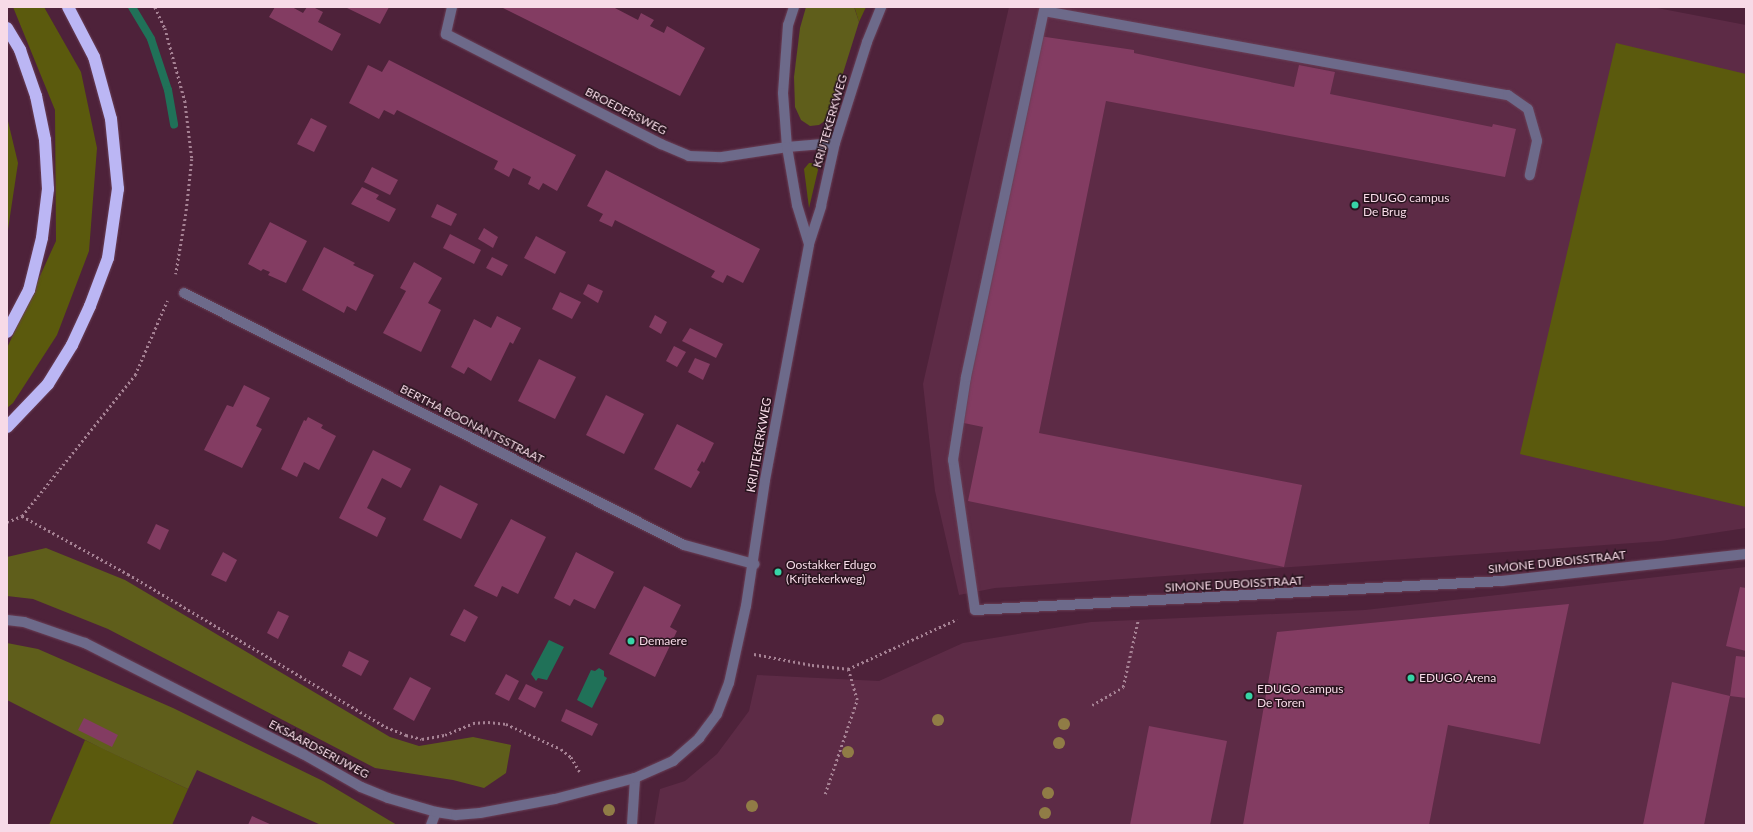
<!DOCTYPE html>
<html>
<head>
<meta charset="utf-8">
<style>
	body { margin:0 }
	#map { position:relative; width:1753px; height:832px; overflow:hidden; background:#4e223a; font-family:Lato,sans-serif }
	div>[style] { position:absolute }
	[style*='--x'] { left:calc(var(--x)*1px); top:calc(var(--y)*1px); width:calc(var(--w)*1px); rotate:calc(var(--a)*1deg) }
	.built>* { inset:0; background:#5d2b46 }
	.green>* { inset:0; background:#5b5a0d }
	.forest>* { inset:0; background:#5f5e1b }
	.water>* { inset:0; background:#207158 }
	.stream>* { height:8px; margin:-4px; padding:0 4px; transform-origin:4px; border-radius:4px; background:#207158 }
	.building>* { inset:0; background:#833c62 }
	.path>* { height:2.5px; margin-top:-1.25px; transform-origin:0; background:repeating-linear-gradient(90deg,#a68294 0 2px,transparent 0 5px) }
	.roads { filter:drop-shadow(0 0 1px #693f56) drop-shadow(0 0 1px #693f56) }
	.service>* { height:10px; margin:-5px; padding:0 5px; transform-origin:5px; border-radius:5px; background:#6d6a8a }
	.minor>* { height:10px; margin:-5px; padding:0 5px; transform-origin:5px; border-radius:5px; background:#6d6a8a }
	.tertiary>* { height:10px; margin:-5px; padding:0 5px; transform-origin:5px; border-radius:5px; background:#6d6a8a }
	.motorway>* { height:12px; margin:-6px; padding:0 6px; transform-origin:6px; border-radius:6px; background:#bbb6f4 }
	.trees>* { width:12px; height:12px; margin:-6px; border-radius:50%; background:#907c46 }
	.dots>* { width:11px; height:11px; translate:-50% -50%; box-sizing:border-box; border:2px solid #28141e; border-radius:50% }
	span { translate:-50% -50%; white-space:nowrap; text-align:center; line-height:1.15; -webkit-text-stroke:3px #28141e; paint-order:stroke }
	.street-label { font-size:12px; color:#f7dae7 }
	.poi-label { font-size:12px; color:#f7dae7 }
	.left { translate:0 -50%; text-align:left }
	.frame { position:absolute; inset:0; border:8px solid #f7dae7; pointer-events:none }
</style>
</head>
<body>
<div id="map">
	<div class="built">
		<i style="clip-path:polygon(1009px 7px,1652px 7px,1746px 25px,1746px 528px,1661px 541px,995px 588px,959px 595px,935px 491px,923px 384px)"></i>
		<i style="clip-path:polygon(1746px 567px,1746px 825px,654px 825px,660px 789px,685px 781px,717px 754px,749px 711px,757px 675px,879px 681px,963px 643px,1091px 622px,1365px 610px)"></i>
	</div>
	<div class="green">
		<i style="clip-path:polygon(13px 7px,44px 7px,81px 72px,97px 148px,89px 251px,57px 335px,13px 403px,7px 408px,7px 348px,56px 241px,55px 110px)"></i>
		<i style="clip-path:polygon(854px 7px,866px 7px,859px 22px,855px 9px)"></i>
		<i style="clip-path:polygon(1616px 43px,1746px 74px,1746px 507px,1520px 454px)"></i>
		<i style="clip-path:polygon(7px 117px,18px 163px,7px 236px)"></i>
		<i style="clip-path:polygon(809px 163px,813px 163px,817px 166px,818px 170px,809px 208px,804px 169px)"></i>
		<i style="clip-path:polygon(85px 740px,188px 789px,172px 825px,49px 825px)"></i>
	</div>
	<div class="forest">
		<i style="clip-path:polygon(806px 7px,854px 7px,859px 22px,829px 118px,819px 125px,810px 126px,801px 120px,795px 107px,794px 77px,800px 28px)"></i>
		<i style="clip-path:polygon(46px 548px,125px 580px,390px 737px,419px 746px,473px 737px,511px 745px,506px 773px,484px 788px,453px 780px,375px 768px,108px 629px,33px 599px,7px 596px,7px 557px)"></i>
		<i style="clip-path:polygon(7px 643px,38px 649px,173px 708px,323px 781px,397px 825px,321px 825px,197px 770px,188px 789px,101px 748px,7px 700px)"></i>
	</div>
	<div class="water">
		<i style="clip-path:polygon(549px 640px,564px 647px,547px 680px,538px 678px,536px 681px,531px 674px)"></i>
		<i style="clip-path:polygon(599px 668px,604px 671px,604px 676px,607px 678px,592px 708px,577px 700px,591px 670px,595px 671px)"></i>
	</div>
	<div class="stream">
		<i style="--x:132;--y:7;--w:37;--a:59"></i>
		<i style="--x:151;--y:39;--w:54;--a:71.6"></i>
		<i style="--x:168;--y:90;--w:35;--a:80"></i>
	</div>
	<div class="building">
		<i style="clip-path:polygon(275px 7px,292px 7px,303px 13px,307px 7px,313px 7px,323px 12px,318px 22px,341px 34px,332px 51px,269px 17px)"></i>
		<i style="clip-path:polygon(345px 7px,389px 7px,380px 24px)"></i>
		<i style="clip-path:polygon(501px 7px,613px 7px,638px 20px,641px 13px,654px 20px,650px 26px,664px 33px,667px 26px,705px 48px,680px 96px)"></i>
		<i style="clip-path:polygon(1039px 36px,1134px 50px,1134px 53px,1294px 87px,1299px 65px,1335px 72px,1330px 94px,1492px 127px,1493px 124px,1516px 129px,1505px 177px,1106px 101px,1039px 433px,1302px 485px,1284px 567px,968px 501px,983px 427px,959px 422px)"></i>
		<i style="clip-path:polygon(389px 60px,576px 155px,557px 191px,543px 183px,539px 190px,528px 184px,531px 177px,513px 168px,509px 177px,494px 169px,498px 161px,397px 110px,394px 115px,384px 110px,379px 119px,349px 103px,368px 65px,382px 72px)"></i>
		<i style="clip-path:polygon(311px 118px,327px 126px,314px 152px,297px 144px)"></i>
		<i style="clip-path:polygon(372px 167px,398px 180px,390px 195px,364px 182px)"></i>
		<i style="clip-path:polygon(606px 170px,760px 249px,743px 283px,727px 275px,723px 283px,711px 277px,715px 271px,615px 220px,612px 227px,599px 221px,603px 214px,587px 206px)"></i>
		<i style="clip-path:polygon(362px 187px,379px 195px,376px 199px,396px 209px,389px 222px,351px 204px)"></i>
		<i style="clip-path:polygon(437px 204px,457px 214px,451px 226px,431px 217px)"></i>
		<i style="clip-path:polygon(270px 222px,307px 241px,286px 283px,268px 275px,270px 272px,263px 269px,261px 271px,248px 264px)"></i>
		<i style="clip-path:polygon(484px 228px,498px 237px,493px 248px,478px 239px)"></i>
		<i style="clip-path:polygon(450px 234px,481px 250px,474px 264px,443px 248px)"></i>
		<i style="clip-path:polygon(536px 236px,566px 252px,555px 274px,524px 258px)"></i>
		<i style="clip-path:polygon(324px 247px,355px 263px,353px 265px,374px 275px,356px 311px,347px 306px,344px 313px,302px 290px)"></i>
		<i style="clip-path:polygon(492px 257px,508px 265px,502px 276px,486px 268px)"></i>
		<i style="clip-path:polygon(414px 262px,442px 278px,428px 303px,441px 310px,421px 352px,383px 333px,406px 291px,400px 288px)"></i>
		<i style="clip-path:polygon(588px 284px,603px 291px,598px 303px,583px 294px)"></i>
		<i style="clip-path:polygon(560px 292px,581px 302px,572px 319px,552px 309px)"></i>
		<i style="clip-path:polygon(655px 315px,667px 322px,661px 334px,649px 327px)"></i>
		<i style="clip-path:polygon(497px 316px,521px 328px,513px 344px,510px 342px,491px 381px,468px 367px,464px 374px,451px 367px,474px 319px,491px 328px)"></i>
		<i style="clip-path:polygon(690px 328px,723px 344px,716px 358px,682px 341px)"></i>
		<i style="clip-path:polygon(674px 346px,686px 352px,677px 367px,666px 361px)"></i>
		<i style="clip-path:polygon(695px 358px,710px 364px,703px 380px,688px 372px)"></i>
		<i style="clip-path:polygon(539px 359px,576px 377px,555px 419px,518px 401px)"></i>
		<i style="clip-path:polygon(244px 385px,270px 398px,256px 426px,262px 429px,242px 468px,204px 450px,227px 405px,233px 407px)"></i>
		<i style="clip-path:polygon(606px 395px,644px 414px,624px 454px,586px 435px)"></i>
		<i style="clip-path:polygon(308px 417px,323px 425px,321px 428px,336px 436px,319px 470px,304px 462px,297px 477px,281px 469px,304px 420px,306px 421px)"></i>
		<i style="clip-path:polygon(677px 424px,714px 443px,704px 463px,702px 461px,697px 470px,700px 472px,691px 488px,654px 469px)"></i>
		<i style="clip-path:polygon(373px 450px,411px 469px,401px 488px,382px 478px,367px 508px,386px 518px,377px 537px,339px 518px)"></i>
		<i style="clip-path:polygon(440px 485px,478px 504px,461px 539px,423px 520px)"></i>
		<i style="clip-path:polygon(511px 519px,546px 537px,518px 594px,502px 586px,497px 597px,474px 586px)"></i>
		<i style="clip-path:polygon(156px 524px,169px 530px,160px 550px,147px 543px)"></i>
		<i style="clip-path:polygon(223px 552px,237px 560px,226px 582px,211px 575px)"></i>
		<i style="clip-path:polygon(576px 552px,614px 572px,595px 609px,574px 599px,570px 606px,554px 598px)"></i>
		<i style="clip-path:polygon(644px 586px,681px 605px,670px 627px,677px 631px,655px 677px,609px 654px)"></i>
		<i style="clip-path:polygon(1740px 587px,1746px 588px,1746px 651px,1726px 646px)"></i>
		<i style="clip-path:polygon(1569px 604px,1540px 744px,1448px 725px,1429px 825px,1243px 825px,1277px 632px)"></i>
		<i style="clip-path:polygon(464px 609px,478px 617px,465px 642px,450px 635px)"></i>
		<i style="clip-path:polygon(278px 611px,289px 616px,278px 639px,267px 633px)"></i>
		<i style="clip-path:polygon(349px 651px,369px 661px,361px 676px,342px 666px)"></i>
		<i style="clip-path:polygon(1736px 656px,1746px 657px,1746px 698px,1730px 696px)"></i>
		<i style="clip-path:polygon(506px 674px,519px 681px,509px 701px,495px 694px)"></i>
		<i style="clip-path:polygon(410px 677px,431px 688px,414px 721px,393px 709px)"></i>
		<i style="clip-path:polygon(1672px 682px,1730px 696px,1704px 825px,1643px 825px)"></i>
		<i style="clip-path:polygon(526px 684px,543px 692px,535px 708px,518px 699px)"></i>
		<i style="clip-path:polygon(566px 709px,598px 724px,592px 736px,561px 721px)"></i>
		<i style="clip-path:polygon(84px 718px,118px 735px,112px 747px,78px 730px)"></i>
		<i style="clip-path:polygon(1149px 726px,1227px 741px,1210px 825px,1130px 825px)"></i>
		<i style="clip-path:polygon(252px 816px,272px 825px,248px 825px)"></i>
	</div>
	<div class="path">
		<i style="--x:155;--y:7;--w:23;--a:65"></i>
		<i style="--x:165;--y:28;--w:76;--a:74.7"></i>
		<i style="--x:185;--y:101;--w:58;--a:83.1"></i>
		<i style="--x:192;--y:159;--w:55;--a:96.2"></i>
		<i style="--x:186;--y:214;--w:61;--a:99.5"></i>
		<i style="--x:22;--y:516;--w:121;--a:28.7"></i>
		<i style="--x:128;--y:574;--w:300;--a:30.7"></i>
		<i style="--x:386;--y:727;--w:22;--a:22"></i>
		<i style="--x:406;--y:735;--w:16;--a:14"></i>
		<i style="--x:422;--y:739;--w:23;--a:-10"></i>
		<i style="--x:445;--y:735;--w:30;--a:-23"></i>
		<i style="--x:473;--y:723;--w:15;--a:-4"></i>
		<i style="--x:488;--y:722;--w:18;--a:6"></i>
		<i style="--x:506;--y:724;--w:60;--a:24.4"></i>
		<i style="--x:561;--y:749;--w:13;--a:39"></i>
		<i style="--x:571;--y:757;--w:17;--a:59"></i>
		<i style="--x:7;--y:522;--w:16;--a:-22"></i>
		<i style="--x:22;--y:516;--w:181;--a:-51.3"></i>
		<i style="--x:135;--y:375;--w:81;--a:-66.6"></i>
		<i style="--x:754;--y:654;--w:59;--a:10.7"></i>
		<i style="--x:812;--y:665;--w:36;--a:6"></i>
		<i style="--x:848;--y:669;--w:120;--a:-24.6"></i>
		<i style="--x:1092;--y:705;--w:36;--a:-30"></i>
		<i style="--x:1123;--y:687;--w:69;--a:-77.4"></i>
		<i style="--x:825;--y:794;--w:99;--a:-71.2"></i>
		<i style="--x:857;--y:700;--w:32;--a:-106"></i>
	</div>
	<div class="roads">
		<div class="service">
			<i style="--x:975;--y:610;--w:152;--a:-98.3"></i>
			<i style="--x:953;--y:460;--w:84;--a:-81.1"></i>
			<i style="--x:966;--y:377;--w:374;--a:-78"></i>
			<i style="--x:1044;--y:11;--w:472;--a:10.3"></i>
			<i style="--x:1508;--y:95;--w:24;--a:35"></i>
			<i style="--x:1528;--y:109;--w:33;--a:74"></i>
			<i style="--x:1537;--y:141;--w:35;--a:102"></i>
		</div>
		<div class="minor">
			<i style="--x:452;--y:7;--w:28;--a:103"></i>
			<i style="--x:446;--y:34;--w:242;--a:27.1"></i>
			<i style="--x:661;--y:144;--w:30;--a:23"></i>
			<i style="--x:689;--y:156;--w:33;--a:2"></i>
			<i style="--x:722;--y:157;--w:66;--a:-8.7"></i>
			<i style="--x:787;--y:147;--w:48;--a:-4.8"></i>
			<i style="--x:184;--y:293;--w:560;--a:26.75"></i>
			<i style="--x:684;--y:545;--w:73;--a:15.2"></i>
			<i style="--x:975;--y:610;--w:528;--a:-3.15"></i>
			<i style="--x:1502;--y:581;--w:245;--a:-6.3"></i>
			<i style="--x:431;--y:825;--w:14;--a:-69"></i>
			<i style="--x:632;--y:825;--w:47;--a:-86.3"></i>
		</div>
		<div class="tertiary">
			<i style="--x:794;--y:7;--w:19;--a:108"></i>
			<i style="--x:788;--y:25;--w:68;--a:94.2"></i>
			<i style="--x:783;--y:93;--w:54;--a:85.8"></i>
			<i style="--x:787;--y:147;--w:59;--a:80.2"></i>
			<i style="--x:797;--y:205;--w:41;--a:72.9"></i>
			<i style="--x:7;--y:620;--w:17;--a:7"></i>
			<i style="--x:24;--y:622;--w:65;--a:19"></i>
			<i style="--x:85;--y:643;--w:245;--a:27"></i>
			<i style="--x:303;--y:754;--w:67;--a:29.6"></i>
			<i style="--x:361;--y:787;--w:29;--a:22"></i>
			<i style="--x:388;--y:798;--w:50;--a:16.3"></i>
			<i style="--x:436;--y:812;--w:20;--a:9"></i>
			<i style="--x:456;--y:815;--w:24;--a:-5"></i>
			<i style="--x:480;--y:813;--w:76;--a:-10.6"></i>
			<i style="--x:555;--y:799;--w:83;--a:-14.7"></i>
			<i style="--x:635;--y:778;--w:42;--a:-24.1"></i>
			<i style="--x:673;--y:761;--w:35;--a:-41"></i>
			<i style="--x:699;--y:738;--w:30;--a:-53"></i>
			<i style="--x:717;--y:714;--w:33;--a:-69"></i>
			<i style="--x:729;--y:683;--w:79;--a:-77.6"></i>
			<i style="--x:746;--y:606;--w:127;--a:-81.4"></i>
			<i style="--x:765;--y:480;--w:240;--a:-79.4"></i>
			<i style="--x:809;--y:244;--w:40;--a:-72"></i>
			<i style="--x:821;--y:206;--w:65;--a:-77.5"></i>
			<i style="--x:835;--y:143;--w:106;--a:-72.4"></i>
			<i style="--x:867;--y:42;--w:38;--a:-68"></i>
		</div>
		<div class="motorway">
			<i style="--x:7;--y:28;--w:26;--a:59"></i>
			<i style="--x:20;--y:50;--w:49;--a:70.8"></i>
			<i style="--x:36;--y:96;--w:45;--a:78.4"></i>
			<i style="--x:45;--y:140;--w:49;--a:86.5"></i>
			<i style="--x:48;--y:189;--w:49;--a:97"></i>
			<i style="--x:42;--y:238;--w:54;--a:104"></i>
			<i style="--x:29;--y:290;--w:47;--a:117.6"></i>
			<i style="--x:7;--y:427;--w:59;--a:-46.4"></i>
			<i style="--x:48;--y:384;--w:46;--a:-58.4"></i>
			<i style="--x:72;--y:345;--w:43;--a:-65.2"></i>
			<i style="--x:90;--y:306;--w:51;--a:-69.4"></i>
			<i style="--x:108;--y:258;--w:70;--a:-81.8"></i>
			<i style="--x:118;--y:189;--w:70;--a:-95.7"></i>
			<i style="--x:111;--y:119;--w:64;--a:-105.3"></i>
			<i style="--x:94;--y:57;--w:56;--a:-117.5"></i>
		</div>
	</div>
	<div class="trees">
		<i style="left:938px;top:720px"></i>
		<i style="left:1064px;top:724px"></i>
		<i style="left:1059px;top:743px"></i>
		<i style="left:848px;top:752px"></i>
		<i style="left:1048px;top:793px"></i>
		<i style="left:752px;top:806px"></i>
		<i style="left:609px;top:810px"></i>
		<i style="left:1045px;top:813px"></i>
	</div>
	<div class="dots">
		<i style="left:1355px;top:205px;background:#37d4a6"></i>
		<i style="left:778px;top:572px;background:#37d4a6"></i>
		<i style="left:631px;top:641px;background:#37d4a6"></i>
		<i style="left:1411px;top:678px;background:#37d4a6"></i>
		<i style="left:1249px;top:696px;background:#37d4a6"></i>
	</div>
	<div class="street-label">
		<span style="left:626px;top:111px;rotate:27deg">BROEDERSWEG</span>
		<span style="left:830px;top:121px;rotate:-74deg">KRIJTEKERKWEG</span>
		<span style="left:472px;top:424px;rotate:27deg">BERTHA BOONANTSSTRAAT</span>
		<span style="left:759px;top:445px;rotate:-80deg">KRIJTEKERKWEG</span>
		<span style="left:1557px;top:562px;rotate:-6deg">SIMONE DUBOISSTRAAT</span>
		<span style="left:1234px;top:584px;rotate:-3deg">SIMONE DUBOISSTRAAT</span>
		<span style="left:319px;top:749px;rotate:28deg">EKSAARDSERIJWEG</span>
	</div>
	<div class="poi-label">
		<span class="left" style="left:1363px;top:205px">EDUGO campus<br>De Brug</span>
		<span class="left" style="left:786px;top:572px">Oostakker Edugo<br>(Krijtekerkweg)</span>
		<span class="left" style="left:639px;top:641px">Demaere</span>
		<span class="left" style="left:1419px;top:678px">EDUGO Arena</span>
		<span class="left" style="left:1257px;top:696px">EDUGO campus<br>De Toren</span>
	</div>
	<div class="frame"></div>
</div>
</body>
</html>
